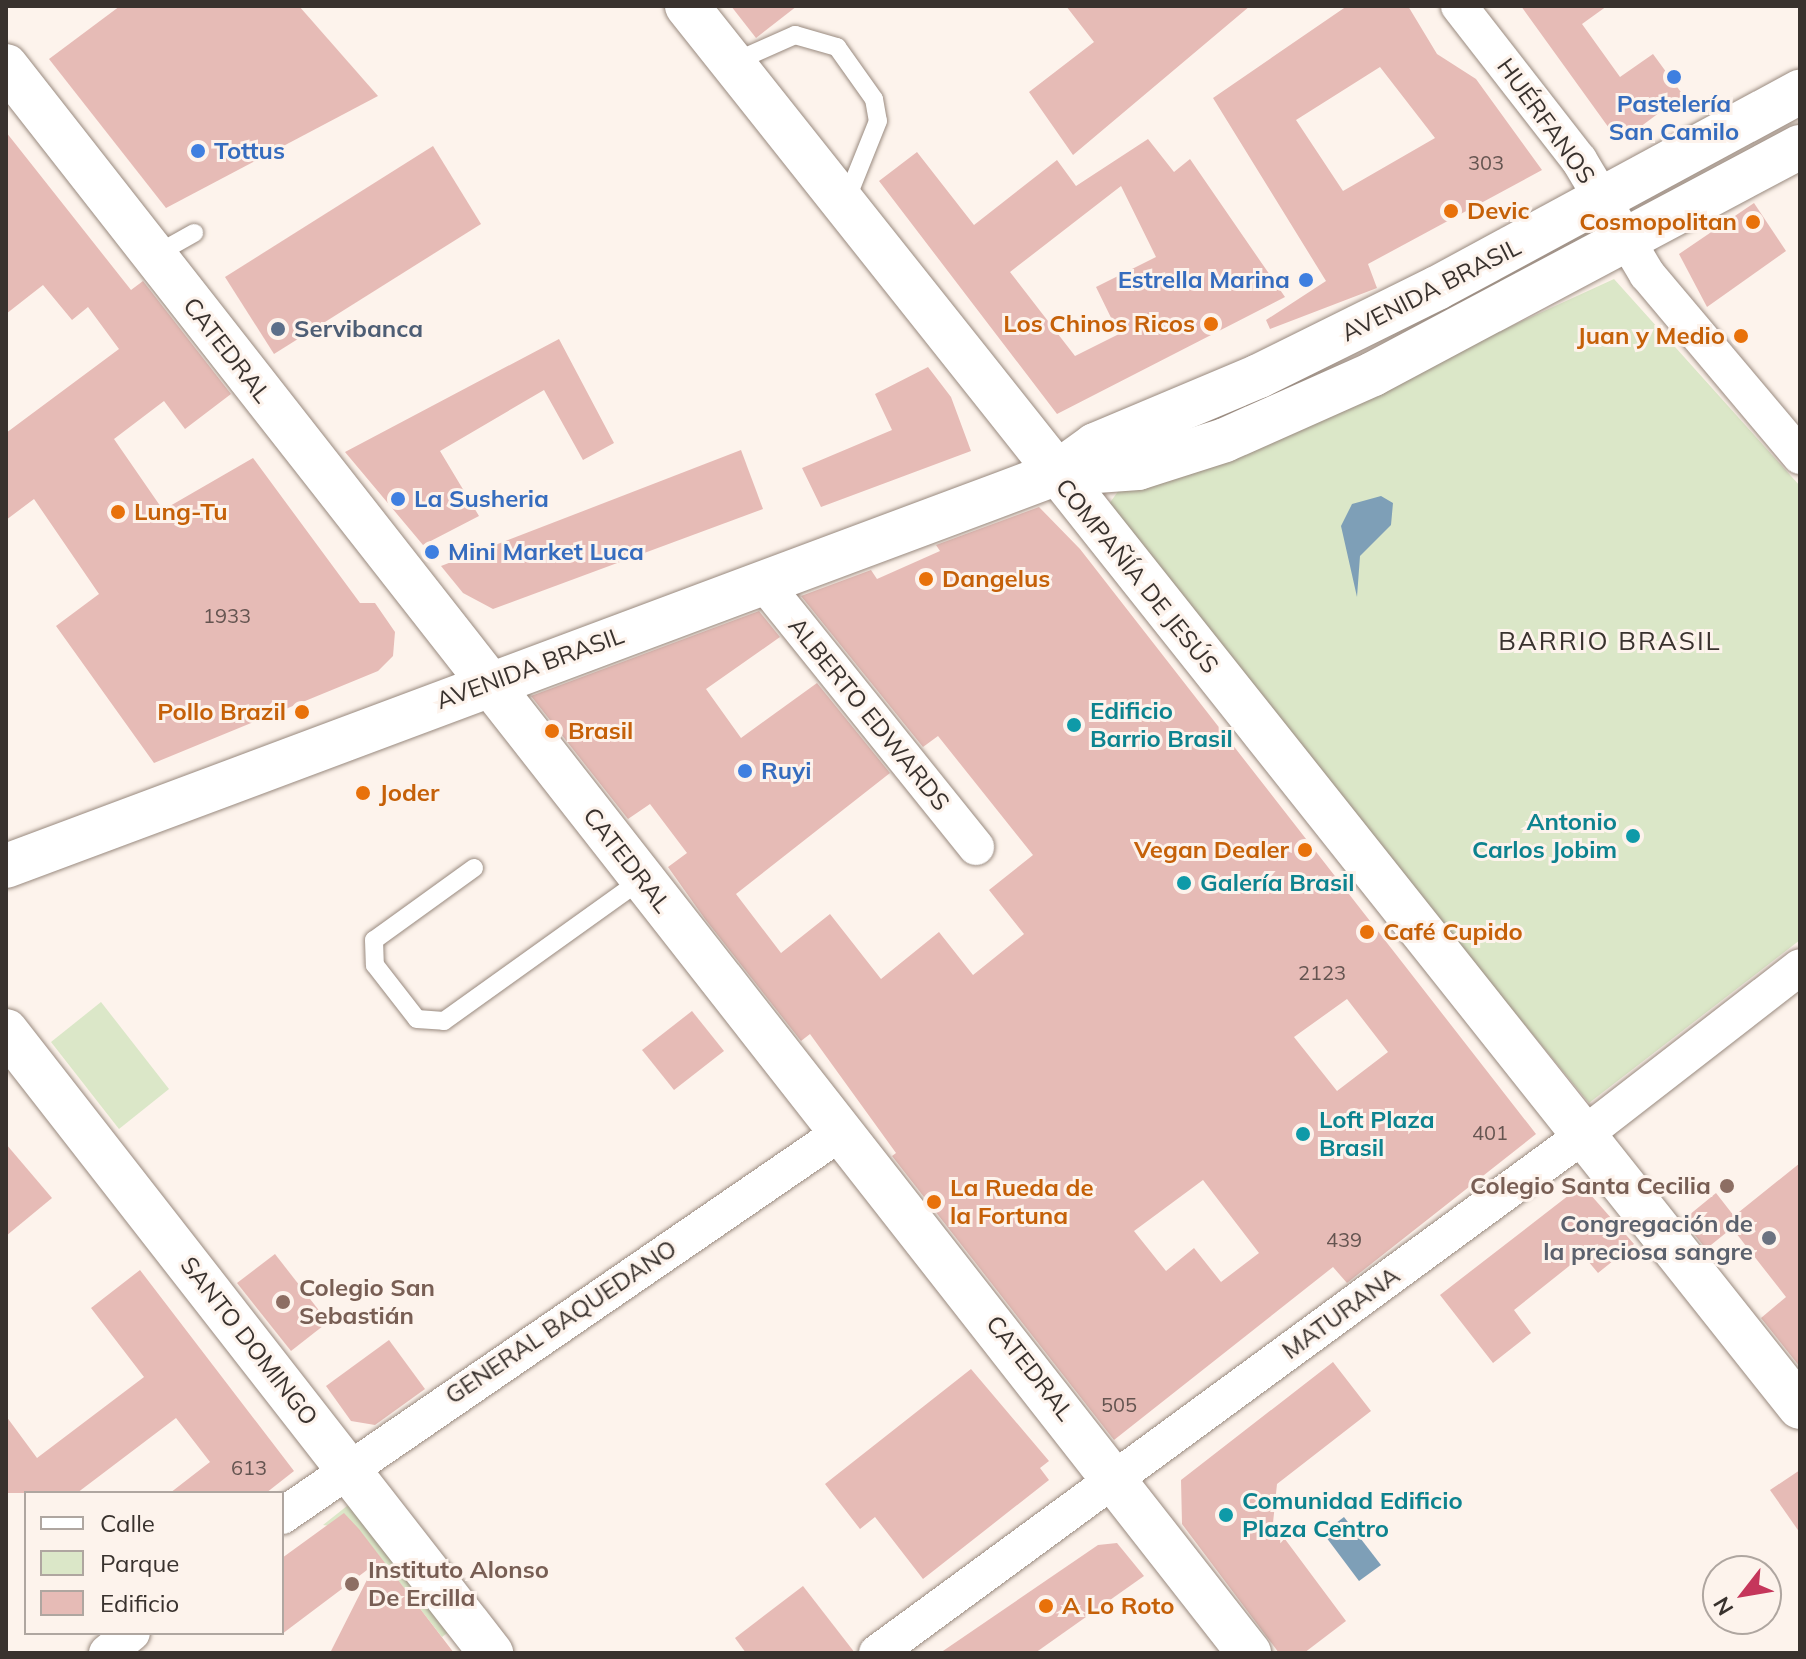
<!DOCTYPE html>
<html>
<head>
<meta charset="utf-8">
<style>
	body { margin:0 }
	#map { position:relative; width:1806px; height:1659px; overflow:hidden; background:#fdf3ec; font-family:Mulish,sans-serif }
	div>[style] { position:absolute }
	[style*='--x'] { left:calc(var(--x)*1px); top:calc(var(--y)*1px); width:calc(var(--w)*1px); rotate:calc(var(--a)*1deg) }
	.green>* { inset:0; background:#dbe7c8 }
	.water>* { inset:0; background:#7e9fb7 }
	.building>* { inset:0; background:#e6bbb6 }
	.roads { filter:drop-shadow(0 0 2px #998a7f) drop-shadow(0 0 2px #998a7f) }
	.service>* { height:18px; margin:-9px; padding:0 9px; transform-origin:9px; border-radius:9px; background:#fff }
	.minor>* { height:36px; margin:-18px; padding:0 18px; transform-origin:18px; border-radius:18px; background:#fff }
	.tertiary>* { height:44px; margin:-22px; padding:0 22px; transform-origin:22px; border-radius:22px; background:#fff }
	.secondary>* { height:44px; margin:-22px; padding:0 22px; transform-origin:22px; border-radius:22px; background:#fff }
	.dots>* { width:22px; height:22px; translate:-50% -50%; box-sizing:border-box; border:4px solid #fdf3ec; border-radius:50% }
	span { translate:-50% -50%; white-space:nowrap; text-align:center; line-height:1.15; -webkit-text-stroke:6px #fdf3ec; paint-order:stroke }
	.number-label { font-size:20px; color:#645450 }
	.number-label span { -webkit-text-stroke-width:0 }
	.shop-label { font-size:24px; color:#366cbe; font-weight:700 }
	.left { translate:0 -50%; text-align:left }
	.right { translate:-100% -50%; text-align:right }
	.street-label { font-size:24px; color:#39322e }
	.food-label { font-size:24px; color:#c56008; font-weight:700 }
	.service-label { font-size:24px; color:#4e5e75; font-weight:700 }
	.culture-label { font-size:24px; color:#0d838f; font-weight:700 }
	.education-label { font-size:24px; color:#785e54; font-weight:700 }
	.worship-label { font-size:24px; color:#5b616d; font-weight:700 }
	.neighbourhood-label { font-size:26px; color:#39322e; letter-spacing:2px }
	.frame { position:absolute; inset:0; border:8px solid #39322e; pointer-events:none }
	.legend { position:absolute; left:24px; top:1491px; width:260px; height:144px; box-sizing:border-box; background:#fdf3ec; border:2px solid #afa6a0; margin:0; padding:10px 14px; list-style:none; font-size:24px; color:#39322e }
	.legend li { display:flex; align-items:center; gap:16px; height:40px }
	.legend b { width:40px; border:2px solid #afa6a0 }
	.north { position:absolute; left:1702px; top:1555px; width:80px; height:80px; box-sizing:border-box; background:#fdf3ec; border:2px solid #afa6a0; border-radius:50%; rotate:239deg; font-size:22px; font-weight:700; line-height:32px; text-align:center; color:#39322e }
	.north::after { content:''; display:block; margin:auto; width:28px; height:36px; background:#c5365b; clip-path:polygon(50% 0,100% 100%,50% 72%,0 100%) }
</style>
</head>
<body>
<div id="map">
	<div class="green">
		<i style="clip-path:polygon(1614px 279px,1800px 486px,1800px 940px,1589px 1103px,1116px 527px,1109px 504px,1119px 490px,1311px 418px)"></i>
		<i style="clip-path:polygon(101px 1002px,169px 1089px,119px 1129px,51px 1042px)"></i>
		<i style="clip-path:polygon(347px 1506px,365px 1510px,455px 1627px,442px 1637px,359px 1530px,323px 1525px)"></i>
	</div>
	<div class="water">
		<i style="clip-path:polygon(1381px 496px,1393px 503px,1391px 525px,1360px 556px,1357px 597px,1341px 526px,1352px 504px)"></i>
		<i style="clip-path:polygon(1344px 1517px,1381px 1565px,1359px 1581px,1323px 1533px)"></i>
	</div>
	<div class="building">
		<i style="clip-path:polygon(120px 6px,299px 6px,378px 96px,166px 208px,49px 59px)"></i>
		<i style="clip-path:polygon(731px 6px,797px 6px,756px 38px)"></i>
		<i style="clip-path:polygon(1066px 6px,1250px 6px,1073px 155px,1029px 92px,1094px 42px)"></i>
		<i style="clip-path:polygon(evenodd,1347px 6px,1408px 6px,1437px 54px,1476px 79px,1542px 170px,1368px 264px,1377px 288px,1270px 329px,1266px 320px,1326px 281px,1213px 98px,1347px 6px,1380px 67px,1435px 138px,1343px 191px,1296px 120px,1380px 67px)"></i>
		<i style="clip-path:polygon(1521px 6px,1607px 6px,1582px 24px,1620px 77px,1653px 54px,1683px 95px,1628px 136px,1614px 135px)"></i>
		<i style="clip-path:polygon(6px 132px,131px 290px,143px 281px,231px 394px,185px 429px,164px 401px,114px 439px,163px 510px,253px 458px,360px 603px,375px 603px,395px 632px,393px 656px,378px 671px,154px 763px,56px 626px,99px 594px,34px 499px,6px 520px,6px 433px,119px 349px,88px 307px,72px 320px,43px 285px,6px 314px)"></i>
		<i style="clip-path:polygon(evenodd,1148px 139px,1174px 172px,1190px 159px,1285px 297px,1057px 414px,879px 181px,917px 152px,974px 225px,1057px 160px,1076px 186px,1148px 139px,1121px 186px,1156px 257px,1096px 287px,1119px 334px,1075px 356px,1010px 272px,1121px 186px)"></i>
		<i style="clip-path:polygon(433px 146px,481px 224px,274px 354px,225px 277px)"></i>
		<i style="clip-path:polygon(1754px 203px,1786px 251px,1707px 307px,1679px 254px)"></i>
		<i style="clip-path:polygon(559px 339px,614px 443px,583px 460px,544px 390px,440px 451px,479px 516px,423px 545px,345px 452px)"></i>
		<i style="clip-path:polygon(928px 367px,951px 397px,971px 451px,821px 507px,802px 468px,892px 430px,875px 394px)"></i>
		<i style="clip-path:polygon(741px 450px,763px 509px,493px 609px,463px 593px,441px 566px)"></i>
		<i style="clip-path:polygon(evenodd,1039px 507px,1080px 549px,1536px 1134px,1347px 1283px,1333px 1267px,1114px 1440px,892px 1156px,896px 1153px,810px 1034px,801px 1041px,705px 919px,668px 867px,687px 853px,650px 804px,628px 819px,531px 696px,759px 611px,780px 637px,706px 689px,741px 738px,817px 683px,890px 773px,736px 894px,781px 953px,830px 914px,881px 979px,939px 932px,973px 975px,1024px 934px,989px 890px,1033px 855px,938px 736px,923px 747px,801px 596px,871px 570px,877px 579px,940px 551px,936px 545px,1039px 507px,1347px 999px,1388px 1052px,1337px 1091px,1294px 1037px,1347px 999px,1039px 507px,1203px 1180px,1259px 1253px,1221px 1282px,1194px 1248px,1166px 1271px,1134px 1231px,1203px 1180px)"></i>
		<i style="clip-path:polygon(692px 1011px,724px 1051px,674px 1090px,642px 1050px)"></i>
		<i style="clip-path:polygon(6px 1144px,52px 1198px,6px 1236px)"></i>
		<i style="clip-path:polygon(1800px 1163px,1800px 1367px,1761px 1318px,1786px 1297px,1732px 1228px,1706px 1249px,1683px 1220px,1716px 1193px,1734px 1216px)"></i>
		<i style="clip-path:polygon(1582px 1185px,1634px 1244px,1598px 1273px,1583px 1255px,1514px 1310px,1531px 1333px,1493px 1363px,1440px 1295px)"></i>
		<i style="clip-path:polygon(275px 1254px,328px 1322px,291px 1351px,237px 1283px)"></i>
		<i style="clip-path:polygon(140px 1270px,294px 1471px,266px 1493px,170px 1493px,210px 1462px,176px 1418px,77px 1493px,6px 1493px,6px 1416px,37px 1458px,144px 1377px,91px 1308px)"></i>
		<i style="clip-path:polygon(389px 1340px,425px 1389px,375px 1425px,351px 1421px,326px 1386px)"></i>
		<i style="clip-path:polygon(1333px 1362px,1371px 1411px,1277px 1484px,1273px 1523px,1346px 1621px,1304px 1653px,1279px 1653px,1182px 1524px,1181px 1480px)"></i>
		<i style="clip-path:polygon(971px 1369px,1049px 1461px,1040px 1468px,1049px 1480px,923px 1579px,875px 1517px,860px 1529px,825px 1484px)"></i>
		<i style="clip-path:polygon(1800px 1470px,1800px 1533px,1770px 1490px)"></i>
		<i style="clip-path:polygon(344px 1513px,359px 1529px,454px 1653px,330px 1653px,375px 1564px,282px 1634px,282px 1558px)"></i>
		<i style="clip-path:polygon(1117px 1543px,1144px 1576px,1035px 1653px,940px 1653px,1098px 1545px)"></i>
		<i style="clip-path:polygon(803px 1586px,855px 1653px,746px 1653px,735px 1638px)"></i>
	</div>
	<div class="roads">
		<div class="service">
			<i style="--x:732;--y:63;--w:69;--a:-24"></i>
			<i style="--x:795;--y:35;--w:44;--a:15.9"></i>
			<i style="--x:837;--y:47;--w:64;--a:54.6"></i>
			<i style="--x:874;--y:99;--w:22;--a:80"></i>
			<i style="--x:878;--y:121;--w:88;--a:111.9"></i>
			<i style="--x:155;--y:255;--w:45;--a:-29.4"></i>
			<i style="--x:474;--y:868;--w:123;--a:144.2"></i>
			<i style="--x:374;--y:940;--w:25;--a:88"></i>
			<i style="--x:375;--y:965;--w:68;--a:52.1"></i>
			<i style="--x:417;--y:1019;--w:27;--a:4"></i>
			<i style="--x:444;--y:1021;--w:244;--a:-35.6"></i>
		</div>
		<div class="minor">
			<i style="--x:1459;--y:6;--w:195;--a:52.1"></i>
			<i style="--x:1579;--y:160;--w:133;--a:59.2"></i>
			<i style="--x:1647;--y:274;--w:238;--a:49.9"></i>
			<i style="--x:763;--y:582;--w:340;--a:51.2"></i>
			<i style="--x:282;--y:1516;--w:680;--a:-34.46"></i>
			<i style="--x:107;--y:1653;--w:32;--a:-39"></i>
			<i style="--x:877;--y:1653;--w:878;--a:-36.24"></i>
			<i style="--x:1585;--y:1134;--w:272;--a:-37.8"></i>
		</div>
		<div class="tertiary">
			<i style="--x:687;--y:6;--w:1789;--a:51.54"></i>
			<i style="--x:1055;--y:474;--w:49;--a:-35.9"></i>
			<i style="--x:1095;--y:445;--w:178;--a:-22.8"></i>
			<i style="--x:1259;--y:376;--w:199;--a:-26.3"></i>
			<i style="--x:1437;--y:288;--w:413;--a:-28.4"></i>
			<i style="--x:6;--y:1031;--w:789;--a:52.05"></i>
		</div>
		<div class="secondary">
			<i style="--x:6;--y:66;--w:2016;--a:51.93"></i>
			<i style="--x:6;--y:866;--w:1120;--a:-20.49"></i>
			<i style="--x:1055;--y:474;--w:83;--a:-4.1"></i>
			<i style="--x:1138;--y:468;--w:91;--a:-17.8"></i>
			<i style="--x:1225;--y:440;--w:162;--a:-24"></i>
			<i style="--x:1373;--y:374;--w:484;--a:-28"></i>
		</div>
	</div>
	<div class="dots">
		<i style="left:1674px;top:77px;background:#3f7fe0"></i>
		<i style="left:198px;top:151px;background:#3f7fe0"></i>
		<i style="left:1451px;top:211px;background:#e8710a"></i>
		<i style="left:1753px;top:222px;background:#e8710a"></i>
		<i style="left:1306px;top:280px;background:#3f7fe0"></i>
		<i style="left:1211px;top:324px;background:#e8710a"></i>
		<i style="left:278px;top:329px;background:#5c6f8a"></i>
		<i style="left:1741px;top:336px;background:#e8710a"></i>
		<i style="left:398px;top:499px;background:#3f7fe0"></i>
		<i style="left:118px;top:512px;background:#e8710a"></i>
		<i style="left:432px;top:552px;background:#3f7fe0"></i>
		<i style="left:926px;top:579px;background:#e8710a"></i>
		<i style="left:302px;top:712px;background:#e8710a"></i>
		<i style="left:1074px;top:725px;background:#0f9aa8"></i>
		<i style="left:552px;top:731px;background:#e8710a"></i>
		<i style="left:745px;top:771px;background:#3f7fe0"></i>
		<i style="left:363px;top:793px;background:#e8710a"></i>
		<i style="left:1633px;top:836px;background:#0f9aa8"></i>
		<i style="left:1305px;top:850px;background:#e8710a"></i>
		<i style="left:1184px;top:883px;background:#0f9aa8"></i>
		<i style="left:1367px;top:932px;background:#e8710a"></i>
		<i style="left:1303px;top:1134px;background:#0f9aa8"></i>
		<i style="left:1727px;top:1186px;background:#8d6e63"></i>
		<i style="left:934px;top:1202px;background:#e8710a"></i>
		<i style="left:1769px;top:1238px;background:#6b7280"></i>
		<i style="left:283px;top:1302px;background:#8d6e63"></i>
		<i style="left:1226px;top:1515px;background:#0f9aa8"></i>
		<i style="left:352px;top:1584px;background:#8d6e63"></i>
		<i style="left:1046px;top:1606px;background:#e8710a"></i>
	</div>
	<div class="number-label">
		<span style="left:1486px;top:162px">303</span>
		<span style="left:227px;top:615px">1933</span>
		<span style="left:1322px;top:972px">2123</span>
		<span style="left:1490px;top:1132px">401</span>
		<span style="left:1344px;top:1239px">439</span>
		<span style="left:1119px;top:1404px">505</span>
		<span style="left:249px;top:1467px">613</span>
	</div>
	<div class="shop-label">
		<span style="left:1674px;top:118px">Pastelería<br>San Camilo</span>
		<span class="left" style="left:214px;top:151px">Tottus</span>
		<span class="right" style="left:1290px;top:280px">Estrella Marina</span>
		<span class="left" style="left:414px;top:499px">La Susheria</span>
		<span class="left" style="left:448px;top:552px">Mini Market Luca</span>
		<span class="left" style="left:761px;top:771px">Ruyi</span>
	</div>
	<div class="street-label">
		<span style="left:1546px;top:121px;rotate:54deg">HUÉRFANOS</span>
		<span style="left:1431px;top:290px;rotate:-27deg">AVENIDA BRASIL</span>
		<span style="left:227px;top:350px;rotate:52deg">CATEDRAL</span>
		<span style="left:1137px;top:576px;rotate:51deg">COMPAÑÍA DE JESÚS</span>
		<span style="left:530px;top:668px;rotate:-20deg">AVENIDA BRASIL</span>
		<span style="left:869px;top:714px;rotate:51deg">ALBERTO EDWARDS</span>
		<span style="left:627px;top:860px;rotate:52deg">CATEDRAL</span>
		<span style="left:1341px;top:1313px;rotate:-36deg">MATURANA</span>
		<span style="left:561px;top:1322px;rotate:-34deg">GENERAL BAQUEDANO</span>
		<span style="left:249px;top:1341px;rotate:52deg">SANTO DOMINGO</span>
		<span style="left:1030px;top:1368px;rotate:52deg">CATEDRAL</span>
	</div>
	<div class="food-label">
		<span class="left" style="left:1467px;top:211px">Devic</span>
		<span class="right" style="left:1737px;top:222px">Cosmopolitan</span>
		<span class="right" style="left:1195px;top:324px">Los Chinos Ricos</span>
		<span class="right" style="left:1725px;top:336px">Juan y Medio</span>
		<span class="left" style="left:134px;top:512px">Lung-Tu</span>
		<span class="left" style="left:942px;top:579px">Dangelus</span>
		<span class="right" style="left:286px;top:712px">Pollo Brazil</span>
		<span class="left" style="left:568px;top:731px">Brasil</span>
		<span class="left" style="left:379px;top:793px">Joder</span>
		<span class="right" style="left:1289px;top:850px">Vegan Dealer</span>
		<span class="left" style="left:1383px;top:932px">Café Cupido</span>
		<span class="left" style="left:950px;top:1202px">La Rueda de<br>la Fortuna</span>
		<span class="left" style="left:1062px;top:1606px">A Lo Roto</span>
	</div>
	<div class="service-label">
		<span class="left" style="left:294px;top:329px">Servibanca</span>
	</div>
	<div class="culture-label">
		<span class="left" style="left:1090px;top:725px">Edificio<br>Barrio Brasil</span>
		<span class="right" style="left:1617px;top:836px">Antonio<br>Carlos Jobim</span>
		<span class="left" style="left:1200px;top:883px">Galería Brasil</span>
		<span class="left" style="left:1319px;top:1134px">Loft Plaza<br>Brasil</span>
		<span class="left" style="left:1242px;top:1515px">Comunidad Edificio<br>Plaza Centro</span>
	</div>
	<div class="education-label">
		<span class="right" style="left:1711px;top:1186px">Colegio Santa Cecilia</span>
		<span class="left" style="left:299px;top:1302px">Colegio San<br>Sebastián</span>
		<span class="left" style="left:368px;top:1584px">Instituto Alonso<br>De Ercilla</span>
	</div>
	<div class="worship-label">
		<span class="right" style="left:1753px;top:1238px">Congregación de<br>la preciosa sangre</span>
	</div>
	<div class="neighbourhood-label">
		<span style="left:1610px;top:641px">BARRIO BRASIL</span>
	</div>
	<div class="frame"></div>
	<ul class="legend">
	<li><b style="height:10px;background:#fff"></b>Calle</li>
	<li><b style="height:22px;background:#dbe7c8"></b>Parque</li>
	<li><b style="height:22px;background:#e6bbb6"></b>Edificio</li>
	</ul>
	<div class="north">N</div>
</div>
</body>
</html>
